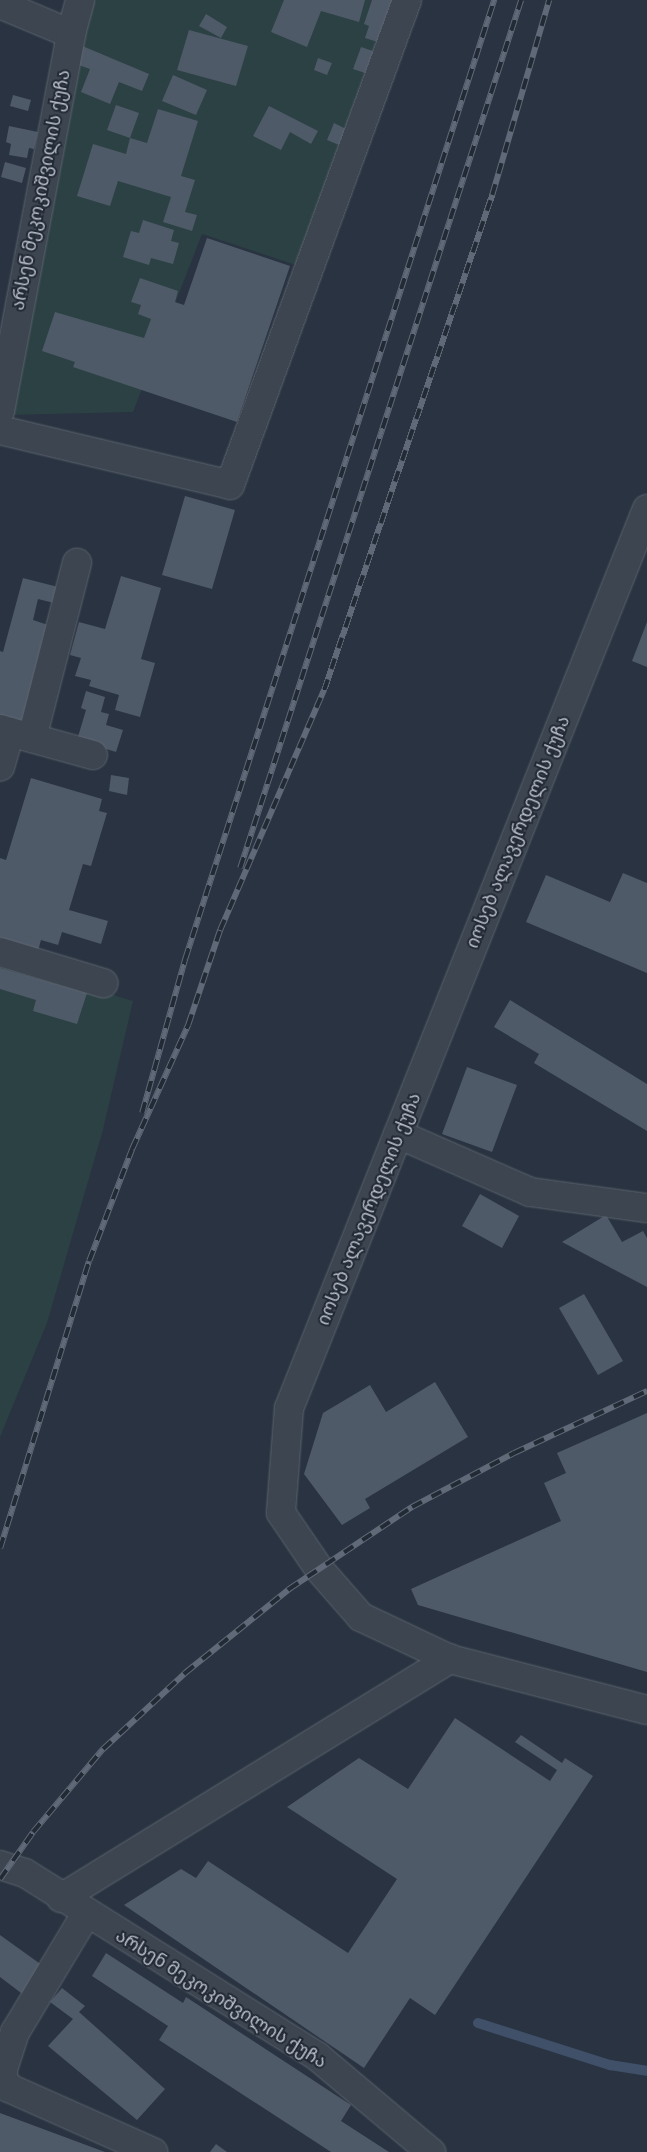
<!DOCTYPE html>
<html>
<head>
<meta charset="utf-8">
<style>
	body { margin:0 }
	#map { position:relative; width:647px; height:2152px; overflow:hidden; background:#293341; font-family:"Roboto Condensed","Noto Sans Georgian",sans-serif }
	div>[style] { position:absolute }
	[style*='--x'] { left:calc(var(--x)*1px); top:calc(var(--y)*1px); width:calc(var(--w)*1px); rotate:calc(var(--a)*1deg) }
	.green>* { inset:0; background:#2c4143 }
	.stream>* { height:10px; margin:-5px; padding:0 5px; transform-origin:5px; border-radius:5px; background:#405069 }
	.building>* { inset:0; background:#4f5a69 }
	.roads { filter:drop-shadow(0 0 1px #5b636e) drop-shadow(0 0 1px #5b636e) }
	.minor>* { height:28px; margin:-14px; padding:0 14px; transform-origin:14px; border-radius:14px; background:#3d4551 }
	.rail>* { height:5.5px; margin-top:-2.75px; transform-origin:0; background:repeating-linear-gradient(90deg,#222a36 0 11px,#606977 0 22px); box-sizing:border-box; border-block:1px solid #606977 }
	span { translate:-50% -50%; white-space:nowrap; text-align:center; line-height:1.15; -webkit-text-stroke:4px #222a36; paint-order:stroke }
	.street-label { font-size:18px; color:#bac0cb }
</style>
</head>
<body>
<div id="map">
	<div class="green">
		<i style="clip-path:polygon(90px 0,400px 0,296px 265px,202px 234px,133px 412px,7px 415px)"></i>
		<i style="clip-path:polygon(0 961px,133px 1001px,103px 1130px,47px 1323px,0 1437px)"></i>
	</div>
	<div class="stream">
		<i style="--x:478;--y:2023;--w:139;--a:17.7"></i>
		<i style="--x:610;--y:2065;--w:37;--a:9"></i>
	</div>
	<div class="building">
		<i style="clip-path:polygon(284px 0,365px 0,359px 22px,321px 11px,307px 47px,271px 32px)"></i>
		<i style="clip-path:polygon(372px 0,395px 0,381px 43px,365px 38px,369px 26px,364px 24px)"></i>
		<i style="clip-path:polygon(206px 14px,227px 27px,221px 38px,199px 26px)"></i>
		<i style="clip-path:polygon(189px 30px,248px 46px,236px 86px,177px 70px)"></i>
		<i style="clip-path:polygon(80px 45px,149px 74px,142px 91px,119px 82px,110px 104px,81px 92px,90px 69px,73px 63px)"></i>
		<i style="clip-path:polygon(361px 47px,376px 52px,368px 74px,353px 69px)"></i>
		<i style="clip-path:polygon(318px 58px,332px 63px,327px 75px,314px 70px)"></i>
		<i style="clip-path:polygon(173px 75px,207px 90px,196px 115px,162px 101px)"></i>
		<i style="clip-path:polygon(13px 95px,31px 100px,28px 111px,10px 106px)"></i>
		<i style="clip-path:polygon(116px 105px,139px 113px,130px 138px,107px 130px)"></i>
		<i style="clip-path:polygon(269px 106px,318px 131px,311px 144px,290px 132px,281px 150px,253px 136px)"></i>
		<i style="clip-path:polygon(158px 109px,198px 121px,181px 176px,195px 180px,185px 212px,197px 215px,192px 231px,163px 222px,171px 197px,118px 181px,110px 206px,77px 196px,93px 144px,126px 154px,130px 138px,147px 143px)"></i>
		<i style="clip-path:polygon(334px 123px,346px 129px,339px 145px,327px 140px)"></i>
		<i style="clip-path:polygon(9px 126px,38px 132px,34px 149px,29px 148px,27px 158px,9px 155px,11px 144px,6px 142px)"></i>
		<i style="clip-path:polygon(5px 162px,26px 168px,22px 183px,1px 177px)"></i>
		<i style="clip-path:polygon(143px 220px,174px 230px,171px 241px,179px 243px,173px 264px,151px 258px,149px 265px,123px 257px,131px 231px,139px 233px)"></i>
		<i style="clip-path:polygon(207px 238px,290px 266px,237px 422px,73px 367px,75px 362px,42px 351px,55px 312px,144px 338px,151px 319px,138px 314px,141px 305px,131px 302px,140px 278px,178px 291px,175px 302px,184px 305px)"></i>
		<i style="clip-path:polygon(185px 496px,235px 510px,212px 589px,162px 575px)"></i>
		<i style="clip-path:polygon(121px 576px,161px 588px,141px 659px,155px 663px,140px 717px,115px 710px,119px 695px,89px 686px,91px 680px,75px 676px,81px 658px,70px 655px,79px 622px,105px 629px)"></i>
		<i style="clip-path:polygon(23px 578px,62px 588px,58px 604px,38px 599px,33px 620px,51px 626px,24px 727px,0 721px,0 651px,3px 652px)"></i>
		<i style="clip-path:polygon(647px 622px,647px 667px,632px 661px)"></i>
		<i style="clip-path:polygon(86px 691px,105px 697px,101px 712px,109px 714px,106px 725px,123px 730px,116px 752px,77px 740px,86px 710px,81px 708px)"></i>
		<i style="clip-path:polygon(111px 775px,129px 778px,127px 795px,109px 791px)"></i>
		<i style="clip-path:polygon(31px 778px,102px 799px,99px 811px,107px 813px,91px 866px,83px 864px,69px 910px,108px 921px,101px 944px,62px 932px,58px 945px,41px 940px,36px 958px,0 948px,0 858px,6px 860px)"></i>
		<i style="clip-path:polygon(623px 873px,647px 883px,647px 973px,526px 922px,546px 875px,610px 902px)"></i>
		<i style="clip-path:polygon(0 968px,87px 993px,77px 1024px,33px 1011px,36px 1000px,0 989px)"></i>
		<i style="clip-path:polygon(510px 1000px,647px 1084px,647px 1131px,534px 1063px,539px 1054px,494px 1027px)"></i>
		<i style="clip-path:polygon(467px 1067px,517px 1085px,492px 1152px,442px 1134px)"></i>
		<i style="clip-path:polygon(480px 1194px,519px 1216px,502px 1248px,462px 1226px)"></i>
		<i style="clip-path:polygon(606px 1215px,622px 1242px,643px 1231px,647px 1238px,647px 1287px,562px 1242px)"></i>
		<i style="clip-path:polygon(584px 1294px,623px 1361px,598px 1375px,559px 1308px)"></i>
		<i style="clip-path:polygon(435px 1382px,468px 1437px,365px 1499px,370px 1508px,342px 1525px,304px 1474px,323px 1413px,370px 1385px,386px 1412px)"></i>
		<i style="clip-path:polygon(647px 1413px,647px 1672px,418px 1605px,411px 1589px,561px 1521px,544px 1483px,566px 1473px,557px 1453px)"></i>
		<i style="clip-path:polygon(455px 1718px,550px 1781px,557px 1770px,515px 1742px,521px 1735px,562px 1763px,565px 1758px,593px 1776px,435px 2015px,410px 1998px,364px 2068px,124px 1905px,181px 1869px,196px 1878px,208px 1861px,348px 1953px,397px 1879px,287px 1807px,359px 1758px,408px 1789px)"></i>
		<i style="clip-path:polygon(0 1935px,46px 1968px,25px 1996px,0 1977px)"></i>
		<i style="clip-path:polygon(106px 1953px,183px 2003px,186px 1997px,351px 2105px,341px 2121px,389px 2152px,331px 2152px,159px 2040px,168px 2026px,92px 1976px)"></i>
		<i style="clip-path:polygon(62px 1988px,85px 2006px,79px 2012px,165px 2089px,137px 2120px,48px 2046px,73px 2019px,50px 2002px)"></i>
		<i style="clip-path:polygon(0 2113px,105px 2152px,0 2152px)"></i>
		<i style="clip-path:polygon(216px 2144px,227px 2152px,210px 2152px)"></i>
	</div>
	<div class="roads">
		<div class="minor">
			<i style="--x:0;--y:4;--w:77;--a:22.9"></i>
			<i style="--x:0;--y:411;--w:384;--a:-79.3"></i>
			<i style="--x:71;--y:34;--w:35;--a:-75"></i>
			<i style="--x:0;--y:430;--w:236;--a:13.4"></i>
			<i style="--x:230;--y:485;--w:516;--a:-69.95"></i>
			<i style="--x:647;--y:509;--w:968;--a:111.71"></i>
			<i style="--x:289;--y:1408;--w:105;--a:94.4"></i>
			<i style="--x:281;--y:1513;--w:68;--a:55.8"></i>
			<i style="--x:319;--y:1569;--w:64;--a:48.8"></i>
			<i style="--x:361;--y:1617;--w:98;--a:25.3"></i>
			<i style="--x:450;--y:1659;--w:203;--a:14.5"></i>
			<i style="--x:0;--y:729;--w:10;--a:17"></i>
			<i style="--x:10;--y:732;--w:36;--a:106"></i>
			<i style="--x:10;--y:732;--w:86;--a:15.5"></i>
			<i style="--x:32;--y:738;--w:181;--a:-75.6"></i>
			<i style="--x:0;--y:952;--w:108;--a:16.8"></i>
			<i style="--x:398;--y:1134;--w:144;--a:23.7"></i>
			<i style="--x:530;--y:1192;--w:118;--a:7.8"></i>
			<i style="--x:0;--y:1865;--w:26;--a:18"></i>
			<i style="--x:25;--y:1873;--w:346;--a:32.1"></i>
			<i style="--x:318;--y:2057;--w:148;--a:40.1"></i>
			<i style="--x:61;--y:1898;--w:457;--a:-31.6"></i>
			<i style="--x:86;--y:1914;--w:138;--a:121"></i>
			<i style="--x:15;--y:2032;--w:38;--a:108"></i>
			<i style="--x:3;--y:2068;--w:11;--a:90"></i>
			<i style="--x:3;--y:2079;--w:11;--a:56"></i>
			<i style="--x:9;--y:2088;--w:158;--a:24"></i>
		</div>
	</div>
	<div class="rail">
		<i style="--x:240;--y:868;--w:912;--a:-72.06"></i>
		<i style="--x:142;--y:1113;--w:160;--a:-74.4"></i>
		<i style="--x:185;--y:959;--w:1008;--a:-72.14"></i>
		<i style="--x:0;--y:1548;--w:300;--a:-72.8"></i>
		<i style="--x:89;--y:1261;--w:120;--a:-69"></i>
		<i style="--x:132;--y:1149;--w:136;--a:-65.7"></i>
		<i style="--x:188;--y:1025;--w:100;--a:-71.4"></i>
		<i style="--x:220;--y:930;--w:262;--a:-66.6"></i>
		<i style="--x:324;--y:690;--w:523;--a:-71.25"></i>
		<i style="--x:492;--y:195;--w:203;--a:-73.7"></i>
		<i style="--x:0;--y:1879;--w:57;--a:-54.9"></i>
		<i style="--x:33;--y:1832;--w:109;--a:-49.9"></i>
		<i style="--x:103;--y:1749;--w:112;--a:-42.8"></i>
		<i style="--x:185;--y:1673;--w:134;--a:-38.9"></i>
		<i style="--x:289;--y:1589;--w:148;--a:-33.7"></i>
		<i style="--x:412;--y:1507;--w:115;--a:-27.9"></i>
		<i style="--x:514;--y:1453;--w:147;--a:-25"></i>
	</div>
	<div class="street-label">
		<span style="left:41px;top:190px;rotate:-79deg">არსენ მეკოკიშვილის ქუჩა</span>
		<span style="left:518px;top:832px;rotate:-68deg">იოსებ ალავერდელის ქუჩა</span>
		<span style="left:369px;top:1209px;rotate:-68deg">იოსებ ალავერდელის ქუჩა</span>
		<span style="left:221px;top:1999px;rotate:32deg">არსენ მეკოკიშვილის ქუჩა</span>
	</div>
</div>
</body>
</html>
